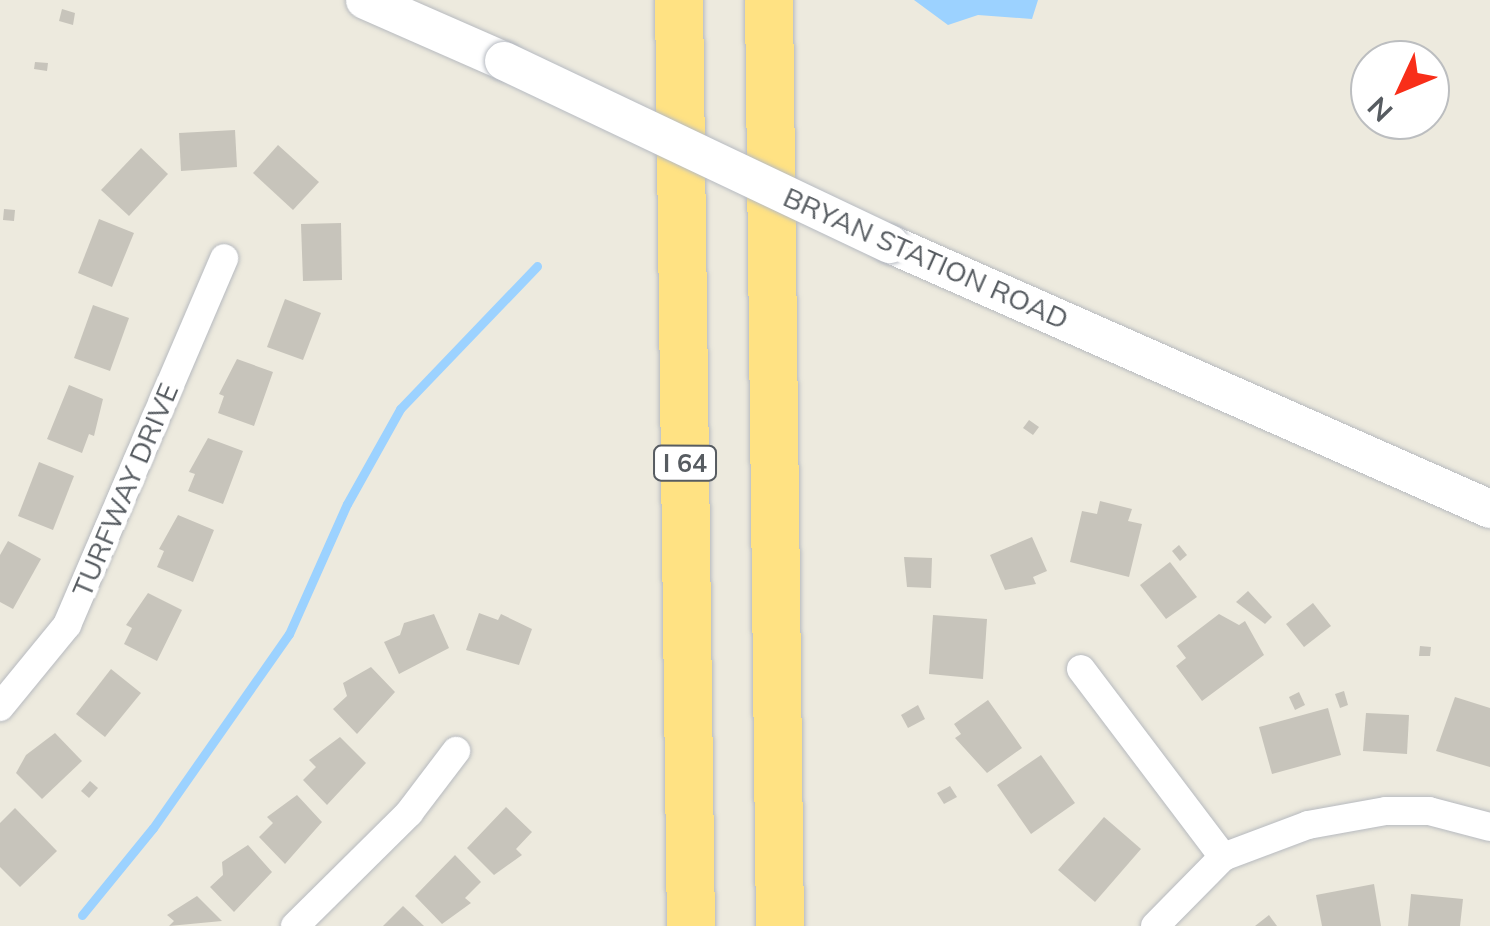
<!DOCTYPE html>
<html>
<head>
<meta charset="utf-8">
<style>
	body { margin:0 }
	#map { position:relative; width:1490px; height:926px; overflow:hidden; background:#edeade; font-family:Mulish,sans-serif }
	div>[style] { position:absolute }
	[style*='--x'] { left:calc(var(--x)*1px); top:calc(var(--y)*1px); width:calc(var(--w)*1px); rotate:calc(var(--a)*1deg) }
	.water>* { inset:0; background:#9cd2ff }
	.stream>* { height:9px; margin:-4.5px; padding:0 4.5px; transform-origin:4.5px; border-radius:4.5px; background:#9cd2ff }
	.building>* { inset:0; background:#c7c4bb }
	.roads { filter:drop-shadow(0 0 2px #b7babf) drop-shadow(0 0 2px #b7babf) }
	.minor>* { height:28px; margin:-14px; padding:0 14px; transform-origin:14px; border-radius:14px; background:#fff }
	.secondary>* { height:38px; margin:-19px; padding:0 19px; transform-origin:19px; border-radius:19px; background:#fff }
	.motorway>* { height:48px; margin:-24px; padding:0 24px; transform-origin:24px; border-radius:24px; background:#ffe283 }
	.bridges { filter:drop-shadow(0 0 2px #b7bbc2) drop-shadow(0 0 2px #b7bbc2) }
	.secondary-bridge>* { height:38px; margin:-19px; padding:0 19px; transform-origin:19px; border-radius:19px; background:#fff }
	span { translate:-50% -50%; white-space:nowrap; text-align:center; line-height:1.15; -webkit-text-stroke:9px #fff; paint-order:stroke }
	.shield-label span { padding:2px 8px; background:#fff; border:2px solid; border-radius:8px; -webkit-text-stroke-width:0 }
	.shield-label { font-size:25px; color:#575c61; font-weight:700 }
	.street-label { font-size:28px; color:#575c61 }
	.north { position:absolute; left:1350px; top:40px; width:100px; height:100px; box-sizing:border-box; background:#fff; border:2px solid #bcbec0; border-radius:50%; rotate:226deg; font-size:28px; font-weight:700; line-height:40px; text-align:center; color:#575c61 }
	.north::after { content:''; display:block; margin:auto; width:35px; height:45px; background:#f82e19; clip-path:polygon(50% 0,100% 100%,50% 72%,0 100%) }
</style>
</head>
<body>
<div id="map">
	<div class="water">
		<i style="clip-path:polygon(914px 0,1038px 0,1032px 19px,978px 15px,948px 25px)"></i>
	</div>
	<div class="stream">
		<i style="--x:82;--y:915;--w:112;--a:-50.8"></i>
		<i style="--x:153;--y:828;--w:237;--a:-55"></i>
		<i style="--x:289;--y:634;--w:142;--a:-66"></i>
		<i style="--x:347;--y:504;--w:109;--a:-60.8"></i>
		<i style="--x:400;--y:409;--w:198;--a:-46.2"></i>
	</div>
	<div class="building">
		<i style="clip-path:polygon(62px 9px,75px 13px,73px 25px,59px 21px)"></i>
		<i style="clip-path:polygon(35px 62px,48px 63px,47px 71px,34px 69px)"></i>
		<i style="clip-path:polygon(235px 130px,237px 167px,181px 171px,179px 133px)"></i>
		<i style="clip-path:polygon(278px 145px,319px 182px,293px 210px,253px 173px)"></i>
		<i style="clip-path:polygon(141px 148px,168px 174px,129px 216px,101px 190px)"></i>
		<i style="clip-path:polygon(4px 209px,15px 210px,14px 221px,3px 220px)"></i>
		<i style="clip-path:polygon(99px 219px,134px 233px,112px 287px,78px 273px)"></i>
		<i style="clip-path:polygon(341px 223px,342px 280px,303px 281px,301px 224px)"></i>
		<i style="clip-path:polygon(285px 299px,321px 313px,303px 360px,267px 347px)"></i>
		<i style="clip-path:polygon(93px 305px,129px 318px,110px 371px,74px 358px)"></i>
		<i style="clip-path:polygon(237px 359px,273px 372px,254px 426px,218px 413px,224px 396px,219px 394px)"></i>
		<i style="clip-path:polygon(69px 385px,103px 399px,94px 436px,89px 434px,82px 453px,47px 439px)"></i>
		<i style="clip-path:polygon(1029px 420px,1039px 427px,1033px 435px,1023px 428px)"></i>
		<i style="clip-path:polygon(208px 438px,243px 451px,223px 504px,188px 491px,195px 474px,189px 472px)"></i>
		<i style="clip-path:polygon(39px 462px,74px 476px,53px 530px,18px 516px)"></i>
		<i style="clip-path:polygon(1100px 501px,1132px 509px,1128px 521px,1142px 524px,1129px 577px,1070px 562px,1082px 511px,1097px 514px)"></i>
		<i style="clip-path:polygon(178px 515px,214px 530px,193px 582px,157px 567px,164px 551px,159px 549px)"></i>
		<i style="clip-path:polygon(1032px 537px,1047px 571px,1033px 577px,1036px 584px,1005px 590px,990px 555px)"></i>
		<i style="clip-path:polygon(8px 541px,41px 559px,13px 609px,0 602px,0 555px)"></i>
		<i style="clip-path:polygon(1179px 545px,1187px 555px,1180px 561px,1172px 551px)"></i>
		<i style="clip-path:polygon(904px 557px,932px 558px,931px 588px,907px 587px)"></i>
		<i style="clip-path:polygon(1170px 562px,1197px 597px,1166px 619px,1140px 585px)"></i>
		<i style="clip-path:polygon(1248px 591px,1272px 617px,1265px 624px,1236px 602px)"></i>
		<i style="clip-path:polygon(148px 593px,182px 610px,157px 661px,124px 644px,132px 628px,126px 625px)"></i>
		<i style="clip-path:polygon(1313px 603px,1331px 626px,1304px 647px,1286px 624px)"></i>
		<i style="clip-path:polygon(479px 613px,498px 620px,501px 614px,532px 629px,519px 665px,466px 650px)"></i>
		<i style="clip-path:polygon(434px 614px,449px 648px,399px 674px,384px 642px,400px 635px,404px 623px)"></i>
		<i style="clip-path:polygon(1219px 614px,1239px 625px,1245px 621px,1264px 655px,1202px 701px,1176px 666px,1186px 658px,1177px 646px)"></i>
		<i style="clip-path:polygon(933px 615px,987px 619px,983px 679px,929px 674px)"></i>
		<i style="clip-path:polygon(1420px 646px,1431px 647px,1430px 656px,1419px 656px)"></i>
		<i style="clip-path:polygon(371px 667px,395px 692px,357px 734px,333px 709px,347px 696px,343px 683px)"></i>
		<i style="clip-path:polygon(111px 669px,141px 693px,105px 737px,76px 714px)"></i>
		<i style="clip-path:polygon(1344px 691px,1348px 705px,1340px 708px,1335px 694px)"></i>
		<i style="clip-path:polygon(1299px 692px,1305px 705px,1295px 710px,1289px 697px)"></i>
		<i style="clip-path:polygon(1455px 697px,1490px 708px,1490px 767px,1436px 751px)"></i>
		<i style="clip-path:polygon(988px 700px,1022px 748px,987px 773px,955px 738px,961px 734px,954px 724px)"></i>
		<i style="clip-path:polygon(918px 705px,925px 719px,908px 728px,901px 715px)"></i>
		<i style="clip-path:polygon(1328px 708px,1341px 755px,1272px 774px,1259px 727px)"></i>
		<i style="clip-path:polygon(1366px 713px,1409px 715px,1407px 754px,1363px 751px)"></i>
		<i style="clip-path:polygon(55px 733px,82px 761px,42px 799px,16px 773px,26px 755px)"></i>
		<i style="clip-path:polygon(340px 737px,366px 763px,327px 805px,303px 780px,316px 767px,309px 760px)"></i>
		<i style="clip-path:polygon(1041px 755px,1075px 803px,1031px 834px,997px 785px)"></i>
		<i style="clip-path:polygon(90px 781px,98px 788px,89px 798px,81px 791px)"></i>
		<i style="clip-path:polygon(950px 786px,957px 797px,944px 804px,937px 793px)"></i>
		<i style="clip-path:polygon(297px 795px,322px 822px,285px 864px,259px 837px,273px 823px,267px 817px)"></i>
		<i style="clip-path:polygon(506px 807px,532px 832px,516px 849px,522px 855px,494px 875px,467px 848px)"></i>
		<i style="clip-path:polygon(15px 808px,57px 851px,20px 887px,0 867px,0 823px)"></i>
		<i style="clip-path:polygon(1104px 817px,1141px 849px,1095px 902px,1058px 870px)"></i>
		<i style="clip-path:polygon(248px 845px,272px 872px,234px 912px,210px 887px,223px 875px,222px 862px)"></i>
		<i style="clip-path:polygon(455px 855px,481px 882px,465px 898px,471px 903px,442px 924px,415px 896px)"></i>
		<i style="clip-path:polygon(1374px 884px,1381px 926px,1322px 926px,1316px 895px)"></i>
		<i style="clip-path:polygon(1411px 894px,1463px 899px,1460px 926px,1408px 926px)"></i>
		<i style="clip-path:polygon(197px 896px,222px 921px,169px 926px,174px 921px,167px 915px)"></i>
		<i style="clip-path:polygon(403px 906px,424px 926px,383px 926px)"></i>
		<i style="clip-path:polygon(1269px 915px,1277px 926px,1255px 926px)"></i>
	</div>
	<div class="roads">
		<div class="minor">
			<i style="--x:1081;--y:669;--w:236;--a:52.9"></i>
			<i style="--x:0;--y:707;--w:106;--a:-50.7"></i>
			<i style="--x:67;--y:625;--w:399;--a:-66.8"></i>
			<i style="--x:295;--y:926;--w:161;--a:-44.7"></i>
			<i style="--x:409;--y:813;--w:78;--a:-52.8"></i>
			<i style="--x:1155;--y:926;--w:97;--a:-45.4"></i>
			<i style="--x:1223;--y:857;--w:91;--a:-20.6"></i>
			<i style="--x:1308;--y:825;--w:79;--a:-10.2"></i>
			<i style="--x:1386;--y:811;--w:43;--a:0"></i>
			<i style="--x:1429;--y:811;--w:63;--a:14.7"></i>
		</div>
		<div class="secondary">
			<i style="--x:365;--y:0;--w:152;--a:23.7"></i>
			<i style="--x:890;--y:244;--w:656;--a:23.83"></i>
		</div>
		<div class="motorway">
			<i style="--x:679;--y:0;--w:926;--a:89.26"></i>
			<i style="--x:769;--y:0;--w:926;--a:89.32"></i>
		</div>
	</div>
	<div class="bridges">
		<div class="secondary-bridge">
			<i style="--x:504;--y:61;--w:427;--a:25.4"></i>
		</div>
	</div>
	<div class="shield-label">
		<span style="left:685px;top:463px">I 64</span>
	</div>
	<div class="street-label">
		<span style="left:926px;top:258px;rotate:24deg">BRYAN STATION ROAD</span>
		<span style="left:125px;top:490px;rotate:-67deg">TURFWAY DRIVE</span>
	</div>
	<div class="north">N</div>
</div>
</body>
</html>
